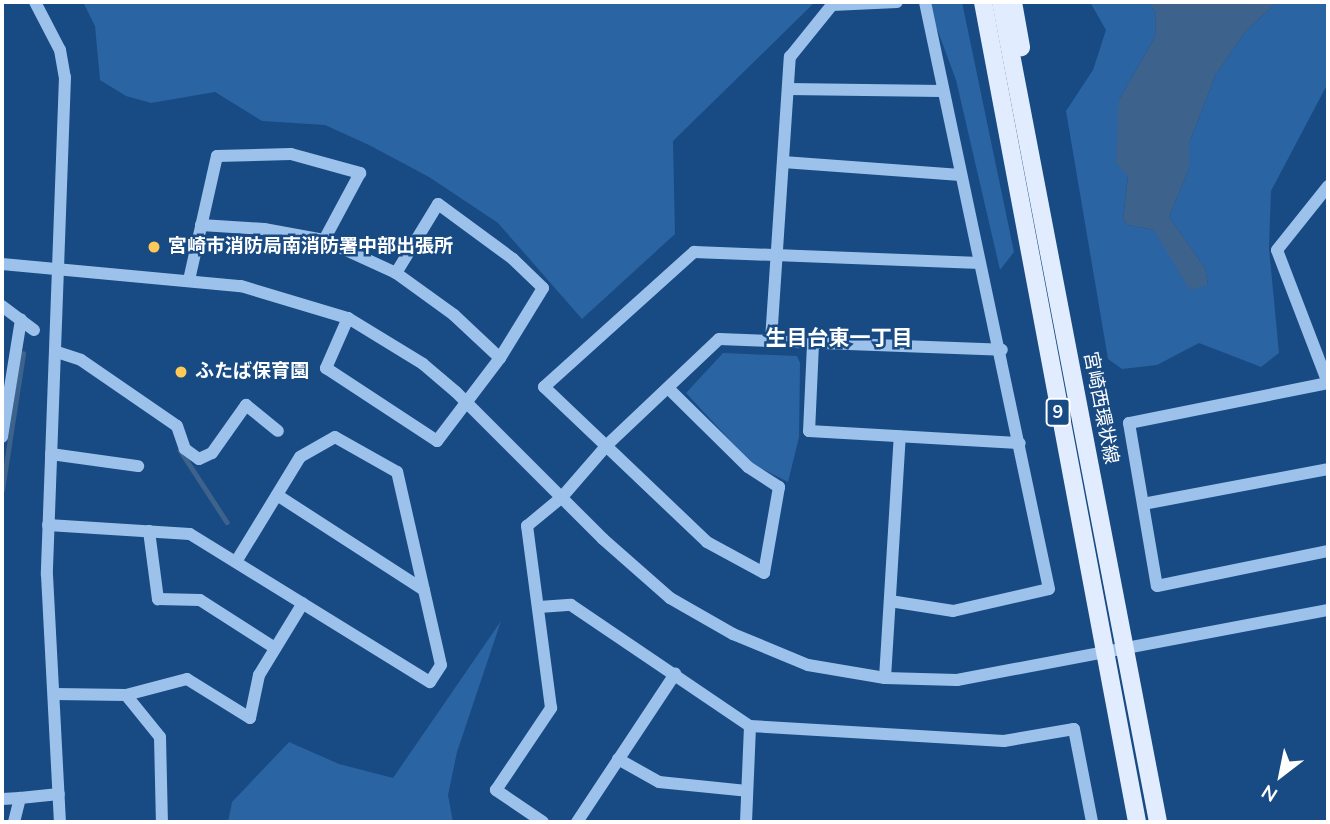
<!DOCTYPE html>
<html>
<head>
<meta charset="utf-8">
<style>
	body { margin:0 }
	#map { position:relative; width:1330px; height:824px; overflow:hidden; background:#184a83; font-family:"Nunito Sans","Noto Sans JP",sans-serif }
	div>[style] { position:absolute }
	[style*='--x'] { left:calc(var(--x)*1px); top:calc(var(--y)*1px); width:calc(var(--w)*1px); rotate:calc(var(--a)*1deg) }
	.green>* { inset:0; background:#2b64a2 }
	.water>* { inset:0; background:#3d628c }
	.stream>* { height:4.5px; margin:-2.25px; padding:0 2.25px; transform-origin:2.25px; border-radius:2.25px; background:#3d628c }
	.minor>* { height:12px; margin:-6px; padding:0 6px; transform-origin:6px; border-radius:6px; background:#9cc2ec }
	.major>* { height:18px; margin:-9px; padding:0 9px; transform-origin:9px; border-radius:9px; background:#e1edff }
	.dots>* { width:19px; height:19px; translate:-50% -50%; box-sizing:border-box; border:4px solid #184a83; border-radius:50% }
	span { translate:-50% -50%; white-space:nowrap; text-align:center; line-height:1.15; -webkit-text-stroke:5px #184a83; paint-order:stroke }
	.shield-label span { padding:2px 5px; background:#184a83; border:2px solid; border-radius:5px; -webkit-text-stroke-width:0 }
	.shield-label { font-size:18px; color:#fff; font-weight:700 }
	.poi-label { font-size:19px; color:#fff; font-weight:700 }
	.left { translate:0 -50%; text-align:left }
	.street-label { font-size:19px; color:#fff }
	.neighbourhood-label { font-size:21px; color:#fff; font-weight:700 }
	.frame { position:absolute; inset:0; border:4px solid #fff; pointer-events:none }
	.north { position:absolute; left:1246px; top:740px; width:70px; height:70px; -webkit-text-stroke:5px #184a83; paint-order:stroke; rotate:212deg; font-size:19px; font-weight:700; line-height:28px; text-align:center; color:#fff }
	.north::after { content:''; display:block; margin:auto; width:24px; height:32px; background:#fff; clip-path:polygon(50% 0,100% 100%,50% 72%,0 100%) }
</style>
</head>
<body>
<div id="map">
	<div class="green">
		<i style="clip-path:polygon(83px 2px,815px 2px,673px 141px,675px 234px,582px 319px,498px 223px,429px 177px,369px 145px,325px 125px,262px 121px,215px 92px,151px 103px,126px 96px,100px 80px,95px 26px)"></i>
		<i style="clip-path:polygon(927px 2px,962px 2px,1014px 252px,1000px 270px,956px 80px)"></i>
		<i style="clip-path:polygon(1090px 2px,1148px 2px,1156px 13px,1155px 37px,1119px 100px,1128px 176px,1123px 219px,1128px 225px,1154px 230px,1208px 285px,1205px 268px,1169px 217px,1189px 169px,1189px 143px,1216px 74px,1246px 31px,1277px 2px,1328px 2px,1328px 83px,1271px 191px,1269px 248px,1279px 353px,1261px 367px,1199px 343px,1157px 365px,1122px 369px,1108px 359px,1066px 111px,1093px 70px,1106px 30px)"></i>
		<i style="clip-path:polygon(723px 353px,797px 356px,800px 363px,799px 437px,788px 482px,751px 463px,686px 393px)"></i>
		<i style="clip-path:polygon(501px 621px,457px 752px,448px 795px,453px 822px,228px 822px,232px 802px,289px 742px,339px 764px,393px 778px)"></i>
	</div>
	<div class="water">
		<i style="clip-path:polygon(1148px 2px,1277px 2px,1246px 31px,1216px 74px,1189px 143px,1189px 169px,1169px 217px,1205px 268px,1208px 285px,1190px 290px,1154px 230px,1128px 225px,1123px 219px,1128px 177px,1116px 162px,1119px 100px,1155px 37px,1156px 13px)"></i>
	</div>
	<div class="stream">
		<i style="--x:180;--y:450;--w:86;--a:56.9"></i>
		<i style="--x:2;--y:490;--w:138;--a:-81.2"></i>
	</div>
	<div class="minor">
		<i style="--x:35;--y:2;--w:54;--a:62.5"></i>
		<i style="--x:60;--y:50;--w:27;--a:80"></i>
		<i style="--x:65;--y:77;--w:498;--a:92.1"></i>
		<i style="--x:47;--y:575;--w:247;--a:87"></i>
		<i style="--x:788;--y:89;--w:154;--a:0.7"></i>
		<i style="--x:783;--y:162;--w:178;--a:4.2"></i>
		<i style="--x:201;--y:225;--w:63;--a:3.6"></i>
		<i style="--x:264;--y:229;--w:61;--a:10.4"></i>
		<i style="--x:324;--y:240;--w:79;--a:24.6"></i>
		<i style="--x:396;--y:273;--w:72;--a:35.9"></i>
		<i style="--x:454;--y:315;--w:63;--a:43.1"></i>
		<i style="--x:2;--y:264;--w:240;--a:5.3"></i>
		<i style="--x:241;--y:286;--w:112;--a:16.7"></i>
		<i style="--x:348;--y:318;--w:88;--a:31.5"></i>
		<i style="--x:423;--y:364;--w:43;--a:40.3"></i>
		<i style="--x:456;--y:392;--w:208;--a:45"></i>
		<i style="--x:603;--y:539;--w:89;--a:41.4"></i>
		<i style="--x:670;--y:598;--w:73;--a:29.7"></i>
		<i style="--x:733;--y:634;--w:81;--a:22.5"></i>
		<i style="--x:808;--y:665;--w:78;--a:9.6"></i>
		<i style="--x:885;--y:678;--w:72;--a:1.6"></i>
		<i style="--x:957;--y:680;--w:378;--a:-10.7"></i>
		<i style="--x:189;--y:280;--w:127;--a:-77.3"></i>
		<i style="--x:217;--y:156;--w:74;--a:-1.5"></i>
		<i style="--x:291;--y:154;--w:72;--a:15.4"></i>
		<i style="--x:360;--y:173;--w:76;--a:118.2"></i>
		<i style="--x:2;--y:306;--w:40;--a:37"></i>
		<i style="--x:348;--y:318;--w:55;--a:113.7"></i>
		<i style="--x:326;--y:368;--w:133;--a:33.3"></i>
		<i style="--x:437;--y:441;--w:104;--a:-52.8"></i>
		<i style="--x:500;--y:358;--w:82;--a:-58.4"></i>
		<i style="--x:543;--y:288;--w:42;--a:-136"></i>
		<i style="--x:513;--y:259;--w:93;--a:-143.7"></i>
		<i style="--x:438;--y:204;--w:81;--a:121.3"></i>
		<i style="--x:771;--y:340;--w:284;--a:-86.2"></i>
		<i style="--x:790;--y:57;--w:67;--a:-51.1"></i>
		<i style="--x:832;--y:5;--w:65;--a:-2.6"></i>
		<i style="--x:813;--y:344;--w:87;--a:92.6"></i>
		<i style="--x:809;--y:431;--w:211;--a:3.3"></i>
		<i style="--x:57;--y:352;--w:25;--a:18"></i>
		<i style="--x:81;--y:360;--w:116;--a:34.5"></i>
		<i style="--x:177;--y:426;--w:24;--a:71"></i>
		<i style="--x:185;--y:449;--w:17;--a:36"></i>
		<i style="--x:199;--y:459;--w:14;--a:-25"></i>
		<i style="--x:212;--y:453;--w:59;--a:-54.7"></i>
		<i style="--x:246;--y:405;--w:41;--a:39.1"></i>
		<i style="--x:1328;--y:383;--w:203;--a:168.6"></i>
		<i style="--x:1129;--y:423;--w:165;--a:80.3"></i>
		<i style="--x:1157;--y:586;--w:175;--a:-11.6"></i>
		<i style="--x:1328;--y:383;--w:142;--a:-111"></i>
		<i style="--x:1277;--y:250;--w:82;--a:-51.4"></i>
		<i style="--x:670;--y:390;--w:110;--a:44.6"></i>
		<i style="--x:748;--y:467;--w:37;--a:33"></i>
		<i style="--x:779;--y:487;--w:87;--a:99.9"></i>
		<i style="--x:764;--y:573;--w:65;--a:-151.5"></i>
		<i style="--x:707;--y:542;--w:225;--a:-136.4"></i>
		<i style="--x:544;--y:387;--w:202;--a:-42"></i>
		<i style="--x:694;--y:252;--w:286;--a:2.2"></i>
		<i style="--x:2;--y:437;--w:119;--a:-80.8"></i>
		<i style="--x:51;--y:454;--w:88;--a:7.9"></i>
		<i style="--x:277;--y:495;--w:175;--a:32.9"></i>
		<i style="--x:1143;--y:504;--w:188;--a:-10.7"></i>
		<i style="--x:48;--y:525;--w:142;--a:3.6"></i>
		<i style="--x:190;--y:534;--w:282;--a:31.7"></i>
		<i style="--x:430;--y:682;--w:20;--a:-57"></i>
		<i style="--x:441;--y:665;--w:198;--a:-102.8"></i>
		<i style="--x:397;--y:472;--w:71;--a:-150.6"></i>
		<i style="--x:335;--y:437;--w:40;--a:150.3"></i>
		<i style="--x:300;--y:457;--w:123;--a:121.4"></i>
		<i style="--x:149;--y:531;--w:69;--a:82.5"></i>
		<i style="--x:158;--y:599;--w:42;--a:1.4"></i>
		<i style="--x:200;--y:600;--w:89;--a:32.6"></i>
		<i style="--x:890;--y:601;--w:64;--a:9"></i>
		<i style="--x:953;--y:611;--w:98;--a:-12.9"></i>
		<i style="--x:1049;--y:589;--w:600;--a:-101.93"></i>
		<i style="--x:539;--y:607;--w:32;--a:-4"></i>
		<i style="--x:571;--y:605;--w:216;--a:34.1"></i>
		<i style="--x:750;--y:726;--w:254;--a:3.4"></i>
		<i style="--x:1004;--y:741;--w:71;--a:-9.7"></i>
		<i style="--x:1074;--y:729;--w:95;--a:79"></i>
		<i style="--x:885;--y:678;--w:242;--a:-86.5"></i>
		<i style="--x:55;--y:694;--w:71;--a:0.8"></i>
		<i style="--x:126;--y:695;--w:54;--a:51"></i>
		<i style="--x:160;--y:737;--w:85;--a:88.7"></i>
		<i style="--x:126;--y:695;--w:63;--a:-14.7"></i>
		<i style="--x:187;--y:679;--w:74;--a:31.8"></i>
		<i style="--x:250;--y:718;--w:44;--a:-78.2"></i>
		<i style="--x:259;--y:675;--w:84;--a:-58.6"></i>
		<i style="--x:618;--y:759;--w:47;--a:29.3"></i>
		<i style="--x:659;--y:782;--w:88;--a:5.8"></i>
		<i style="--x:2;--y:799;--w:18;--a:-3"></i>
		<i style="--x:14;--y:822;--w:25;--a:-76"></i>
		<i style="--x:20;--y:798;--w:39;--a:-6"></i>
		<i style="--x:543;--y:822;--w:57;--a:-145.8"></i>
		<i style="--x:496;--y:790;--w:99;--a:-56.1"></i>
		<i style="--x:551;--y:708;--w:184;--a:-97.5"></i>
		<i style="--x:527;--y:526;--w:45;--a:-39.6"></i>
		<i style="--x:562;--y:497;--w:69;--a:-49.1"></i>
		<i style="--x:607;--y:445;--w:154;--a:-43.4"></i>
		<i style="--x:719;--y:339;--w:283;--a:2.2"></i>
		<i style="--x:577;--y:822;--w:178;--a:-56.5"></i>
		<i style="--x:746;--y:822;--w:96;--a:-87.6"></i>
	</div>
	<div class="major">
		<i style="--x:983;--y:2;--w:834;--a:79.36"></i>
		<i style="--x:1001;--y:2;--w:835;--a:79.16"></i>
		<i style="--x:1013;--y:2;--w:46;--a:79.9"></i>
	</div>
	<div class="dots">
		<i style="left:154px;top:247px;background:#ffc957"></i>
		<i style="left:181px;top:372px;background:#ffc957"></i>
	</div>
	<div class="shield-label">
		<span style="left:1058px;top:412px">9</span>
	</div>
	<div class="poi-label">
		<span class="left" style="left:168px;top:247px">宮崎市消防局南消防署中部出張所</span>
		<span class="left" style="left:195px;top:372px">ふたば保育園</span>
	</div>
	<div class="street-label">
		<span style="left:1100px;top:408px;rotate:79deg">宮崎西環状線</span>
	</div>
	<div class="neighbourhood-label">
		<span style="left:839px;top:338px">生目台東一丁目</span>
	</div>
	<div class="frame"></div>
	<div class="north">N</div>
</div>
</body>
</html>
